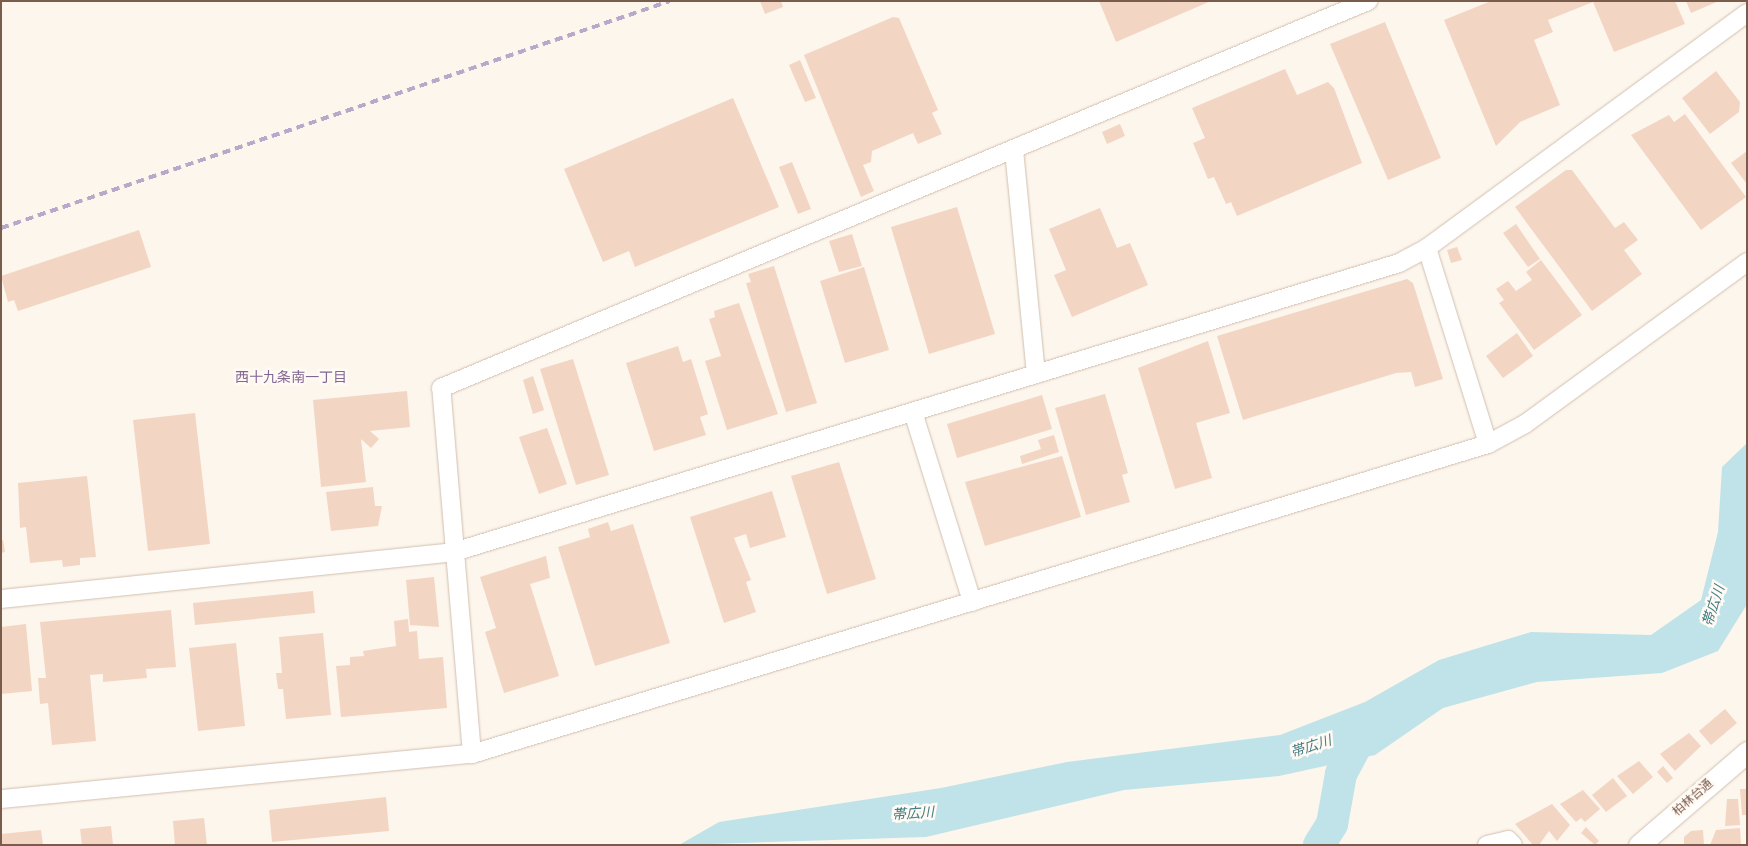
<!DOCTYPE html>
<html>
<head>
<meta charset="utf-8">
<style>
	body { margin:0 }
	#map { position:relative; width:1748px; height:846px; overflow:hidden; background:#fdf6ec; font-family:"Varela Round","Noto Sans JP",sans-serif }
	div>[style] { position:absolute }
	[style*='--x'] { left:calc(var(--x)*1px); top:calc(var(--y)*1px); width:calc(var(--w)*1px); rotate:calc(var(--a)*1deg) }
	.water>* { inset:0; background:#bfe3e8 }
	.river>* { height:32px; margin:-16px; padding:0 16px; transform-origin:16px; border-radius:16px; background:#bfe3e8 }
	.building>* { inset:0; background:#f3d5c3 }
	.roads { filter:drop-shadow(0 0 1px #d1beb0) drop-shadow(0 0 1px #d1beb0) }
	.minor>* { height:18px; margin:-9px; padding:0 9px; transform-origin:9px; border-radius:9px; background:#fff }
	.tertiary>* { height:21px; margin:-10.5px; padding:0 10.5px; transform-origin:10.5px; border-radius:10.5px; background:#fff }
	.rail>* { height:4px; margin-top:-2px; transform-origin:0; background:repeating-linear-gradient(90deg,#b9a8c9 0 8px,transparent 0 13px) }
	span { translate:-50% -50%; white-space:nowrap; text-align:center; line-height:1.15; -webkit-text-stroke:5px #fffaf3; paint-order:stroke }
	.street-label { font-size:12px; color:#7a5c4d }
	.neighbourhood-label { font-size:14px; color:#846695 }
	.water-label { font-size:14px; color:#437c86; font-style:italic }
	.frame { position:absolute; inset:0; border:2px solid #7a5c4d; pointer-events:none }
</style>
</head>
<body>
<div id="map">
	<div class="water">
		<i style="clip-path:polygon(1747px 443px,1746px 606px,1718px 651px,1662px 673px,1537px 682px,1443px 708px,1375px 755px,1279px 776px,1124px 790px,926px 837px,679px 845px,719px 822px,941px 788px,1067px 762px,1280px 735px,1365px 702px,1439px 660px,1531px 632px,1651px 635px,1701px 600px,1718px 532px,1722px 467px)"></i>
	</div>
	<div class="river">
		<i style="--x:1319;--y:845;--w:25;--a:-58"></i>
		<i style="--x:1332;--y:824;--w:51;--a:-79.8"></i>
		<i style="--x:1341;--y:774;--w:36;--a:-62"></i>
		<i style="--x:1358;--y:742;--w:23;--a:-40"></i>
	</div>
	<div class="building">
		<i style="clip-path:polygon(760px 1px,781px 1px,783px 7px,765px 14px)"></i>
		<i style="clip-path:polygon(1099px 1px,1211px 1px,1116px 42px)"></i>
		<i style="clip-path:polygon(1491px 1px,1675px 1px,1685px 24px,1614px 52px,1593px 2px,1548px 20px,1553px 32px,1534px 40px,1560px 105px,1520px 122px,1496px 146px,1444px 20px)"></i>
		<i style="clip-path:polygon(1686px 1px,1719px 1px,1691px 13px)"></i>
		<i style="clip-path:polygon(893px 17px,899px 18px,938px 110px,932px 113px,942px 134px,918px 144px,913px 133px,872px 151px,871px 162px,863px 165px,874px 191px,861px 197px,804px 55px)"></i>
		<i style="clip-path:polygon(1385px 22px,1441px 158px,1388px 180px,1330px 44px)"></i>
		<i style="clip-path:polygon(800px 60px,816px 98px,805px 102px,789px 65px)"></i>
		<i style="clip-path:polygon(1285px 69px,1297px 95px,1328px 82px,1334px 88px,1362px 163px,1237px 216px,1231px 202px,1226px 204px,1214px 177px,1208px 179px,1193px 143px,1205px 138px,1192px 108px)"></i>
		<i style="clip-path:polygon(1716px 71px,1740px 102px,1739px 112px,1710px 134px,1682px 98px)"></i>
		<i style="clip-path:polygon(733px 98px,779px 207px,635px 267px,629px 251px,603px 262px,564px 169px)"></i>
		<i style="clip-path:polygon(1685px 114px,1746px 197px,1701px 230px,1631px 135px,1669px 115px,1674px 122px)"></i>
		<i style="clip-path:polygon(1120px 124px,1125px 136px,1107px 144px,1102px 132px)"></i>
		<i style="clip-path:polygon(1747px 151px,1747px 184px,1731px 163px)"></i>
		<i style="clip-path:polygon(792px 162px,811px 209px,798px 214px,779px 167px)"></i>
		<i style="clip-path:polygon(1566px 170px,1572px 170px,1615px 228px,1624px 222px,1638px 240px,1624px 250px,1642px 274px,1592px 311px,1515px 207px)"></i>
		<i style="clip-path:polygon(957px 207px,995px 334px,929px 354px,891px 227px)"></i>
		<i style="clip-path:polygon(1100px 208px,1117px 248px,1130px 243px,1148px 285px,1072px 317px,1054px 275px,1066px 270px,1049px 229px)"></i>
		<i style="clip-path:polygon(1516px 224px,1540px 259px,1528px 267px,1503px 233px)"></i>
		<i style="clip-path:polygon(139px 230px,151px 267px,18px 311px,14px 300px,8px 302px,1px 276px)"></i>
		<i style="clip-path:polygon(852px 234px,862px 266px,839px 272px,829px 241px)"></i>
		<i style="clip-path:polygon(1457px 247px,1462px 260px,1451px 263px,1447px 250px)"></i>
		<i style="clip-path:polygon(1541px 260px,1582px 315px,1534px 350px,1499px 303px,1504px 300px,1496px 289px,1508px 281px,1516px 291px,1532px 280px,1526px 272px)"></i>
		<i style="clip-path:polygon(774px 266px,817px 403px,786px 412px,746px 283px,751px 282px,748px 274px)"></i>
		<i style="clip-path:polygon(864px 267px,889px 350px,845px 363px,820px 281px)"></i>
		<i style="clip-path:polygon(1407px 279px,1413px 283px,1443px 379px,1415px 387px,1411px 372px,1396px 373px,1243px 420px,1217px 336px)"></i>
		<i style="clip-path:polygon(739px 303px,778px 414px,727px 430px,705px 361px,721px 356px,709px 319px,715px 317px,714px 311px)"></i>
		<i style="clip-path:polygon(1517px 333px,1533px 356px,1503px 378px,1486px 356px)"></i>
		<i style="clip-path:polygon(1208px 341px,1230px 413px,1196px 423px,1212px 478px,1175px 489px,1138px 368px)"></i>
		<i style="clip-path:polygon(678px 346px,683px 362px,691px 359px,708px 414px,700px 417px,706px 435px,654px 451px,626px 363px)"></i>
		<i style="clip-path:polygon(573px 359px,609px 475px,576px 485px,540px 369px)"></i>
		<i style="clip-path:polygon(533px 376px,544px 410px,533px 414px,523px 380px)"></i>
		<i style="clip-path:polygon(407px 391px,410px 427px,370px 431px,379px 439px,371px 448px,361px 439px,366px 482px,321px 487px,313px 400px)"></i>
		<i style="clip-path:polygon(1105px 394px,1128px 473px,1122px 475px,1130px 502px,1086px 515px,1055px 408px)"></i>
		<i style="clip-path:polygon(1042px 395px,1052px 429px,957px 458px,947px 424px)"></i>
		<i style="clip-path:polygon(195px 413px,210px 544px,148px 551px,133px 420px)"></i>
		<i style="clip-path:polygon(547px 428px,567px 484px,539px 494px,519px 437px)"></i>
		<i style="clip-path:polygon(1054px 435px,1059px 452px,1022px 464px,1020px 456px,1041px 449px,1038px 440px)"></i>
		<i style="clip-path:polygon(1062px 456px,1081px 517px,985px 546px,965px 482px)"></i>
		<i style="clip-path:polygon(839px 462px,876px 579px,827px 594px,791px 476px)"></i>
		<i style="clip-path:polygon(87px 476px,96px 557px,80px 558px,80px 565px,63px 567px,62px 560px,30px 563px,26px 527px,20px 528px,18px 483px)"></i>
		<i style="clip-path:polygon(373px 487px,375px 506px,382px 506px,378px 526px,331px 531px,326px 492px)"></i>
		<i style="clip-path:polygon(772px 491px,786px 537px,750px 548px,746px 534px,734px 538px,751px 580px,746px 582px,756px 612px,724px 623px,690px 517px)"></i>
		<i style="clip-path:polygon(608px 522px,611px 531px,633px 524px,670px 643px,595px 666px,558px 547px,590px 537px,588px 529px)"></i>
		<i style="clip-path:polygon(1px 540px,3px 540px,5px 552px,1px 553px)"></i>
		<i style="clip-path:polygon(546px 556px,550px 578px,530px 584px,559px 676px,504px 693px,485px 632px,496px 628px,480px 577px)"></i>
		<i style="clip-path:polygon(434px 577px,439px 627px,410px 625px,406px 580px)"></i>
		<i style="clip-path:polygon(313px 591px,315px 613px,195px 625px,193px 603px)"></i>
		<i style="clip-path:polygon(171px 610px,176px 667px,146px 669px,147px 678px,103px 682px,103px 674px,90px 675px,96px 741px,52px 745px,48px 703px,40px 704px,38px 678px,46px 678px,40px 622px)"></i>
		<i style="clip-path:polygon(408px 619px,409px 632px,417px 631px,419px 659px,443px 657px,447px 708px,341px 717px,336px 666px,350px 665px,350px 657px,364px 656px,363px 651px,396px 646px,394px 621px)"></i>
		<i style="clip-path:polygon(26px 624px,32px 691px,1px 694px,1px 627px)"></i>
		<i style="clip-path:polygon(323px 633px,331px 715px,286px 719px,283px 689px,278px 689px,276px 673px,282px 673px,279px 637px)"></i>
		<i style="clip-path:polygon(236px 643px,245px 726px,198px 731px,189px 648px)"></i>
		<i style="clip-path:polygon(1725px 709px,1737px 723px,1711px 745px,1699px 731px)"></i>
		<i style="clip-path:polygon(1689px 733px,1701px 746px,1675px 771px,1660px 754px)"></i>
		<i style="clip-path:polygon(1639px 761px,1653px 777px,1633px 794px,1617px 776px)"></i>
		<i style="clip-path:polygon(1663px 766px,1673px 778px,1667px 783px,1657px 772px)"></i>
		<i style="clip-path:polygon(1613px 778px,1627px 796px,1606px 812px,1592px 795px)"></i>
		<i style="clip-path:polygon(1740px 789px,1747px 789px,1747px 815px,1742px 815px)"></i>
		<i style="clip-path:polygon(1583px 790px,1600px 809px,1585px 822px,1581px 818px,1576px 822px,1560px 804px)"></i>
		<i style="clip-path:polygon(386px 797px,389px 831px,272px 842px,269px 810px)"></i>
		<i style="clip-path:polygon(1727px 799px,1738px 799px,1740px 825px,1725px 826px)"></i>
		<i style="clip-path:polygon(1552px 804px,1570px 825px,1557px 841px,1549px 831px,1539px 845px,1533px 845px,1515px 824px)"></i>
		<i style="clip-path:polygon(204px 818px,207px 845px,175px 845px,173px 821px)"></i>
		<i style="clip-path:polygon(111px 826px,113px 845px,82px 845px,80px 829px)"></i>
		<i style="clip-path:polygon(1586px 827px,1599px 841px,1595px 845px,1581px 833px)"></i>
		<i style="clip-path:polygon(1740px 828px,1741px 845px,1710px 845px,1716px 830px)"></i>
		<i style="clip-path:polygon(41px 830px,43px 845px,1px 845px,1px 834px)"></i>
		<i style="clip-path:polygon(1703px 830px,1704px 845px,1684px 845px,1684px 837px,1691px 831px)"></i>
	</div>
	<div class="roads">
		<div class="minor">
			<i style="--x:1014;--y:150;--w:225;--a:84.4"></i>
			<i style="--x:1427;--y:248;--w:205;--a:72.7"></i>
			<i style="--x:913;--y:412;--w:199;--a:72.7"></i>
			<i style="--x:1;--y:599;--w:455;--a:-5.9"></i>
			<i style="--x:454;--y:552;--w:988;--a:-17"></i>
			<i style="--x:1399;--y:263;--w:32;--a:-28"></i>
			<i style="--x:1427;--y:248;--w:397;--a:-36.3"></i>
			<i style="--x:472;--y:754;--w:367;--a:-94.8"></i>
			<i style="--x:441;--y:388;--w:1005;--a:-22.66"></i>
			<i style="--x:1;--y:799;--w:473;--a:-5.5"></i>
			<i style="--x:472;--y:754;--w:1062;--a:-16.97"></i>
			<i style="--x:1488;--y:444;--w:42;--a:-28.4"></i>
			<i style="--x:1525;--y:424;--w:275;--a:-36.1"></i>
			<i style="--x:1487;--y:845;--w:22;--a:-13"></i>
			<i style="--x:1508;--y:840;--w:7;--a:45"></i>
		</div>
		<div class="tertiary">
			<i style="--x:1639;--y:845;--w:143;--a:-40.7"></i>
		</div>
	</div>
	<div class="rail">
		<i style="--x:1;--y:228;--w:706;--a:-18.74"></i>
	</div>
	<div class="street-label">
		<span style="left:1693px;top:798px;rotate:-41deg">柏林台通</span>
	</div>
	<div class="neighbourhood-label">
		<span style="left:291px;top:378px">西十九条南一丁目</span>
	</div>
	<div class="water-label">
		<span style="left:1714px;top:606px;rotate:-72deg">帯広川</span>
		<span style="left:1311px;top:747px;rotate:-18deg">帯広川</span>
		<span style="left:913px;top:814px;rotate:-4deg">帯広川</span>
	</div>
	<div class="frame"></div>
</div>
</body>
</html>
